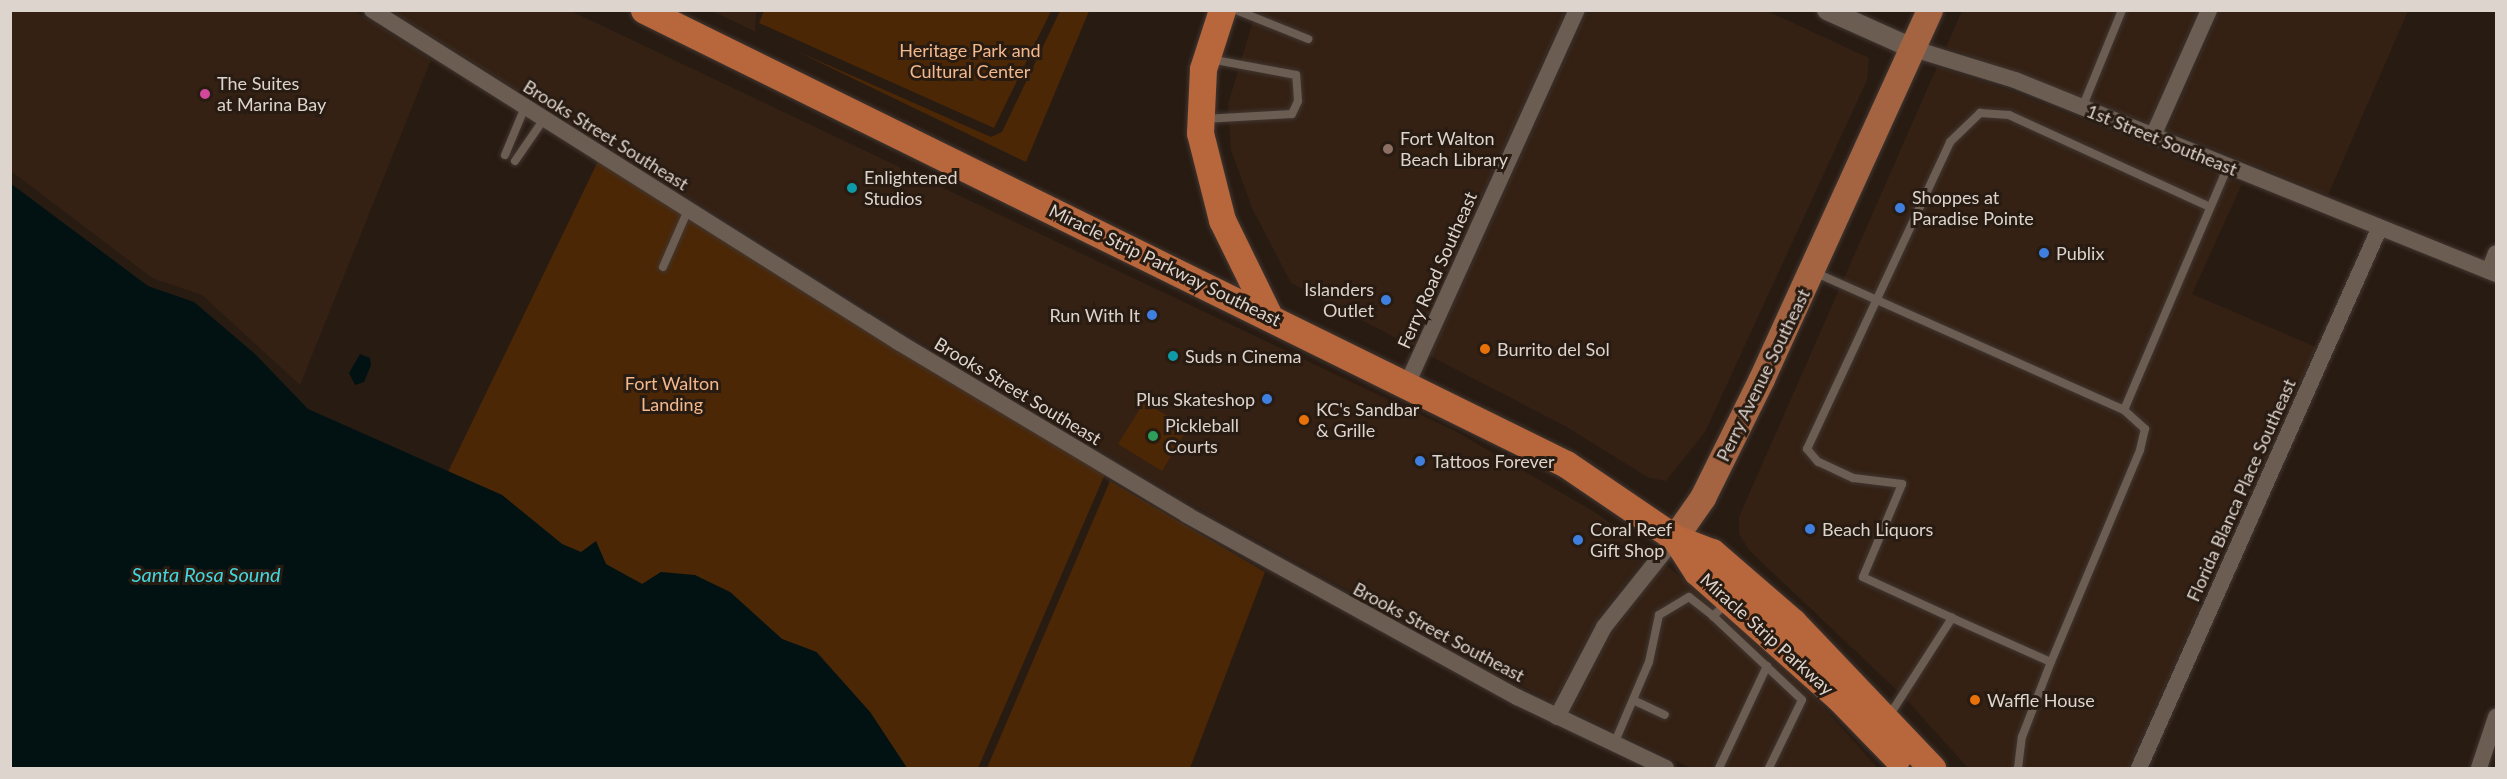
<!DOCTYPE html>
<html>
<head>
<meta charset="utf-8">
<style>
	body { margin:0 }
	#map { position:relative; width:2507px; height:779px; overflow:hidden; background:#281b12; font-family:Lato,sans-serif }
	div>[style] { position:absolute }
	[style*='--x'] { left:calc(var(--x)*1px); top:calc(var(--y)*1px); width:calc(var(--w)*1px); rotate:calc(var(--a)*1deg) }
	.built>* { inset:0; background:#342114 }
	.green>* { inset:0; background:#4b2706 }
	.water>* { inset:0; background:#021213 }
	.roads { filter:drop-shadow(0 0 2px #413732) drop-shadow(0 0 2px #413732) }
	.service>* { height:8px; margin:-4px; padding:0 4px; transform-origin:4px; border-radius:4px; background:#6c5d52 }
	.minor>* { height:16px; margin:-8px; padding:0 8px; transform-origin:8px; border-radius:8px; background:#6c5d52 }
	.tertiary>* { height:20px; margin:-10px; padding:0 10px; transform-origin:10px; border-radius:10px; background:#6c5d52 }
	.primary>* { height:26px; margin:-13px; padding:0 13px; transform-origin:13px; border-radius:13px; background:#a56441 }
	.trunk>* { height:27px; margin:-13.5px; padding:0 13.5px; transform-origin:13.5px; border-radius:13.5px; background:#b8663c }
	.dots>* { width:16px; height:16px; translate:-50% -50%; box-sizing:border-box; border:3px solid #281b12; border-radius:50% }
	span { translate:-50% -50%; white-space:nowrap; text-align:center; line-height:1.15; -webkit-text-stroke:6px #281b12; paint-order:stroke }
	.park-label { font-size:18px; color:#f3b88c }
	.poi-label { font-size:18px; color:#ddd4ce }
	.left { translate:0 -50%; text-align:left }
	.right { translate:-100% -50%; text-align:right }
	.street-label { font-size:18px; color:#ddd4ce }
	.water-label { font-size:20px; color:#44d5dd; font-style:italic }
	.frame { position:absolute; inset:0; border:12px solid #ddd4ce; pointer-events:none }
</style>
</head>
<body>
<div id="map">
	<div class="built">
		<i style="clip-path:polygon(10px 11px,355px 11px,431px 60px,300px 385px,202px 295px,152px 278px,11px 171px)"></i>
		<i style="clip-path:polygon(392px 11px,571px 11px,1457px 432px,1596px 513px,1649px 552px,1597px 620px,1554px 703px,1184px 500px,906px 333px)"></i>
		<i style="clip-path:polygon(712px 11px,756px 11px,755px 31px,794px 50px)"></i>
		<i style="clip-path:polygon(1256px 11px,1566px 11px,1413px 347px,1291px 283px,1252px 208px,1231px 150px,1228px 104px)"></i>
		<i style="clip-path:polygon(1587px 11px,1767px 11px,1869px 58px,1867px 80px,1705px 432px,1666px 481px,1649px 478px,1565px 426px,1430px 356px)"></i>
		<i style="clip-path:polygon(1962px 11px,2198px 11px,2149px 123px,1946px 47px)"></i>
		<i style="clip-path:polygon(2219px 11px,2408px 11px,2328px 195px,2167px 130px)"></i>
		<i style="clip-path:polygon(1937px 67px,2011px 91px,2242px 184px,2192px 294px,2316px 347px,2128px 768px,1968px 768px,1904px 697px,1750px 551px,1739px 534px,1739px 517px)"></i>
		<i style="clip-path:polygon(1665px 564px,1786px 665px,1878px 768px,1691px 768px,1571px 711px,1612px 632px)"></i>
	</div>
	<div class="green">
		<i style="clip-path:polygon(764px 11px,764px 10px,1051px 11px,994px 128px,759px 23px)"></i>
		<i style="clip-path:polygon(1060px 11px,1089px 11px,1026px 162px,794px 50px,991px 137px,1002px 132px)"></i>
		<i style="clip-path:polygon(601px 155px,1108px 467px,978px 768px,907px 768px,870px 712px,817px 652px,782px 639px,730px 592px,661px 572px,643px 584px,562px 544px,502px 495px,448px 472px)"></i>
		<i style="clip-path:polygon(1144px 402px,1188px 428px,1162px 471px,1118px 444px)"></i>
		<i style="clip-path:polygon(1110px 481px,1265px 572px,1190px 768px,987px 768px)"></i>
	</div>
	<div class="water">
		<i style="clip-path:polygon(10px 183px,148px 286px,194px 302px,255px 354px,308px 409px,502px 495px,562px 544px,581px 552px,596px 541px,606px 564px,642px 584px,661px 572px,695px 575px,730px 592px,782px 639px,816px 652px,870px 712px,907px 768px,11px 768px)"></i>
		<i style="clip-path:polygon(360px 354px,370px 358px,371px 365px,364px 382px,355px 385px,349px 373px)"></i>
	</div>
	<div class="roads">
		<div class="service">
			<i style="--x:1236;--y:10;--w:78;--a:21.9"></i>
			<i style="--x:2082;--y:108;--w:106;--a:-67.8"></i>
			<i style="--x:1203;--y:119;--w:89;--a:-3.2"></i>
			<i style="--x:1292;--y:114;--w:14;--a:-65"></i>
			<i style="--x:1298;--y:101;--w:26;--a:-94"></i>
			<i style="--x:1296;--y:75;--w:87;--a:-169.5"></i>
			<i style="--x:505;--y:155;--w:52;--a:-67.4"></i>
			<i style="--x:515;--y:161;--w:51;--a:-55.4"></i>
			<i style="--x:663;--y:267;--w:62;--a:-66.3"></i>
			<i style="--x:1814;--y:272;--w:339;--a:24"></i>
			<i style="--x:2124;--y:410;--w:265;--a:-66.9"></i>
			<i style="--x:1726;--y:604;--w:18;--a:137"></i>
			<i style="--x:1713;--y:616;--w:122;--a:43.3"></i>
			<i style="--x:1802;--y:700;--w:76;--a:115.9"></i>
			<i style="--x:1952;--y:618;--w:98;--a:-155.3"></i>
			<i style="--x:1863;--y:577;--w:101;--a:-67.2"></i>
			<i style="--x:1902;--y:484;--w:49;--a:-173"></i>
			<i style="--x:1853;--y:478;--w:38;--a:-155"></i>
			<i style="--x:1818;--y:462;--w:17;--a:-130"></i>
			<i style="--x:1807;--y:449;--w:339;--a:-65"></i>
			<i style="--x:1950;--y:142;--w:42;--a:-44"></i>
			<i style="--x:1980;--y:113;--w:29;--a:4"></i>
			<i style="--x:2009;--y:115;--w:221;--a:24.6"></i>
			<i style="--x:1633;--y:700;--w:35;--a:25"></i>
			<i style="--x:1889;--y:716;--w:117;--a:-57.3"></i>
			<i style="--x:1952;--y:618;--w:108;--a:24"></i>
			<i style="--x:1614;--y:744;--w:89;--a:-66.9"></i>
			<i style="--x:1649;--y:662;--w:48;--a:-78"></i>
			<i style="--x:1659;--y:615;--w:35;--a:-31"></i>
			<i style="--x:1689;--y:597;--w:31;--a:38"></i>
			<i style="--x:1719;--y:768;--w:113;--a:-64.8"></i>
			<i style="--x:2018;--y:768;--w:31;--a:-83"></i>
			<i style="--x:2022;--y:737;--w:80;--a:-68.9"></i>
			<i style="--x:2051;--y:662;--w:230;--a:-67.2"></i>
			<i style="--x:2140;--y:450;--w:22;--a:-77"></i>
			<i style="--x:2145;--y:429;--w:28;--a:-138"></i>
		</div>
		<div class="minor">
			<i style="--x:372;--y:10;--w:624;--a:32.24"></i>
			<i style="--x:900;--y:343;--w:335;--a:30.9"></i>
			<i style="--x:1187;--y:515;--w:377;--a:28.9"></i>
			<i style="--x:1517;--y:697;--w:165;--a:25.5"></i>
			<i style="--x:1914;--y:49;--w:106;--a:17.1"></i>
			<i style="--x:2015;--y:80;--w:519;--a:21.97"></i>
			<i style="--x:2153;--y:136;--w:138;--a:-66"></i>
			<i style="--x:2489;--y:271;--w:19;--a:-69"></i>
			<i style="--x:1408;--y:382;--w:409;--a:-65.6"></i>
			<i style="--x:1557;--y:717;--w:102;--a:-62.4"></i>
			<i style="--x:1604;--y:627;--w:114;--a:-51.4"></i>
			<i style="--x:2139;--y:768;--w:592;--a:-65.99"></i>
			<i style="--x:2479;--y:768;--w:54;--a:-71.6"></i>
		</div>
		<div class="tertiary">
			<i style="--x:1827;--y:10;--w:95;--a:24.1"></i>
		</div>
		<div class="primary">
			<i style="--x:1675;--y:538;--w:49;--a:-55"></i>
			<i style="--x:1703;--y:498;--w:133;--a:-63.6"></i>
			<i style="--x:1762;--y:379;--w:405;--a:-65.5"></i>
		</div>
		<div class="trunk">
			<i style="--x:644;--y:10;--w:1028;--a:26.22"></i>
			<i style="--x:1566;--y:464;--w:132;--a:34.2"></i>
			<i style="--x:1675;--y:538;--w:40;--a:21"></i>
			<i style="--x:1712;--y:552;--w:107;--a:40.8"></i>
			<i style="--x:1793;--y:622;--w:202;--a:46.4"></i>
			<i style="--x:1222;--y:10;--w:62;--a:107.9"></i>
			<i style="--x:1203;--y:69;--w:64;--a:92.7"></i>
			<i style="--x:1200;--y:133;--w:90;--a:75.8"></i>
			<i style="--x:1222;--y:220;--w:107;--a:63.9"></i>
			<i style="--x:1675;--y:538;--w:40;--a:57.1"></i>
			<i style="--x:1697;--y:572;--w:191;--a:41.6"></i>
			<i style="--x:1840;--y:699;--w:82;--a:46"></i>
		</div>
	</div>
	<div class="dots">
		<i style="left:205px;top:94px;background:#d1479c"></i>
		<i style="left:1388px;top:149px;background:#8d6e63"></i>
		<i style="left:852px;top:188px;background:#0f9aa8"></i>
		<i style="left:1900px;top:208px;background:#3f7fe0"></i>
		<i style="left:2044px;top:253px;background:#3f7fe0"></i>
		<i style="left:1386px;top:300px;background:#3f7fe0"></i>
		<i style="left:1152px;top:315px;background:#3f7fe0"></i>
		<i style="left:1485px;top:349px;background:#e8710a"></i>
		<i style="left:1173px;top:356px;background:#0f9aa8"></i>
		<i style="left:1267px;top:399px;background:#3f7fe0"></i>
		<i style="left:1304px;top:420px;background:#e8710a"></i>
		<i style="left:1153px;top:436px;background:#2e9e5b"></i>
		<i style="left:1420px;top:461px;background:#3f7fe0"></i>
		<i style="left:1810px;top:529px;background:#3f7fe0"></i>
		<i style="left:1578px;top:540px;background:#3f7fe0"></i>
		<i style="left:1975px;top:700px;background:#e8710a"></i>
	</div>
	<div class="park-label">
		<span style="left:970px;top:61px">Heritage Park and<br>Cultural Center</span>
		<span style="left:672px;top:394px">Fort Walton<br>Landing</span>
	</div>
	<div class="poi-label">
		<span class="left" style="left:217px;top:94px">The Suites<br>at Marina Bay</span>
		<span class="left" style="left:1400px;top:149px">Fort Walton<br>Beach Library</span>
		<span class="left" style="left:864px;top:188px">Enlightened<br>Studios</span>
		<span class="left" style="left:1912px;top:208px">Shoppes at<br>Paradise Pointe</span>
		<span class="left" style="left:2056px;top:253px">Publix</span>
		<span class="right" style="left:1374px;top:300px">Islanders<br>Outlet</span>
		<span class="right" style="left:1140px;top:315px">Run With It</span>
		<span class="left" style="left:1497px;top:349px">Burrito del Sol</span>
		<span class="left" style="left:1185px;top:356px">Suds n Cinema</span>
		<span class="right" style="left:1255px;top:399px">Plus Skateshop</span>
		<span class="left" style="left:1316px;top:420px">KC's Sandbar<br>&amp; Grille</span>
		<span class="left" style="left:1165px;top:436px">Pickleball<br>Courts</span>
		<span class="left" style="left:1432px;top:461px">Tattoos Forever</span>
		<span class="left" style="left:1822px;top:529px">Beach Liquors</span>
		<span class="left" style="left:1590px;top:540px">Coral Reef<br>Gift Shop</span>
		<span class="left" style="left:1987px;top:700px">Waffle House</span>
	</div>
	<div class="street-label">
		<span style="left:606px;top:135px;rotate:32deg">Brooks Street Southeast</span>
		<span style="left:2162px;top:140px;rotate:22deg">1st Street Southeast</span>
		<span style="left:1165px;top:265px;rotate:26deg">Miracle Strip Parkway Southeast</span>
		<span style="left:1437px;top:270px;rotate:-66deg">Ferry Road Southeast</span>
		<span style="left:1763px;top:375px;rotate:-64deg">Perry Avenue Southeast</span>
		<span style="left:1018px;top:391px;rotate:31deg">Brooks Street Southeast</span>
		<span style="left:2241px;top:490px;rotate:-66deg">Florida Blanca Place Southeast</span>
		<span style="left:1439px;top:632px;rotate:28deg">Brooks Street Southeast</span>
		<span style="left:1767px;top:634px;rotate:42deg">Miracle Strip Parkway</span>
	</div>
	<div class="water-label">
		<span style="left:206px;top:574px">Santa Rosa Sound</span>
	</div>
	<div class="frame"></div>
</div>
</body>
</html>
